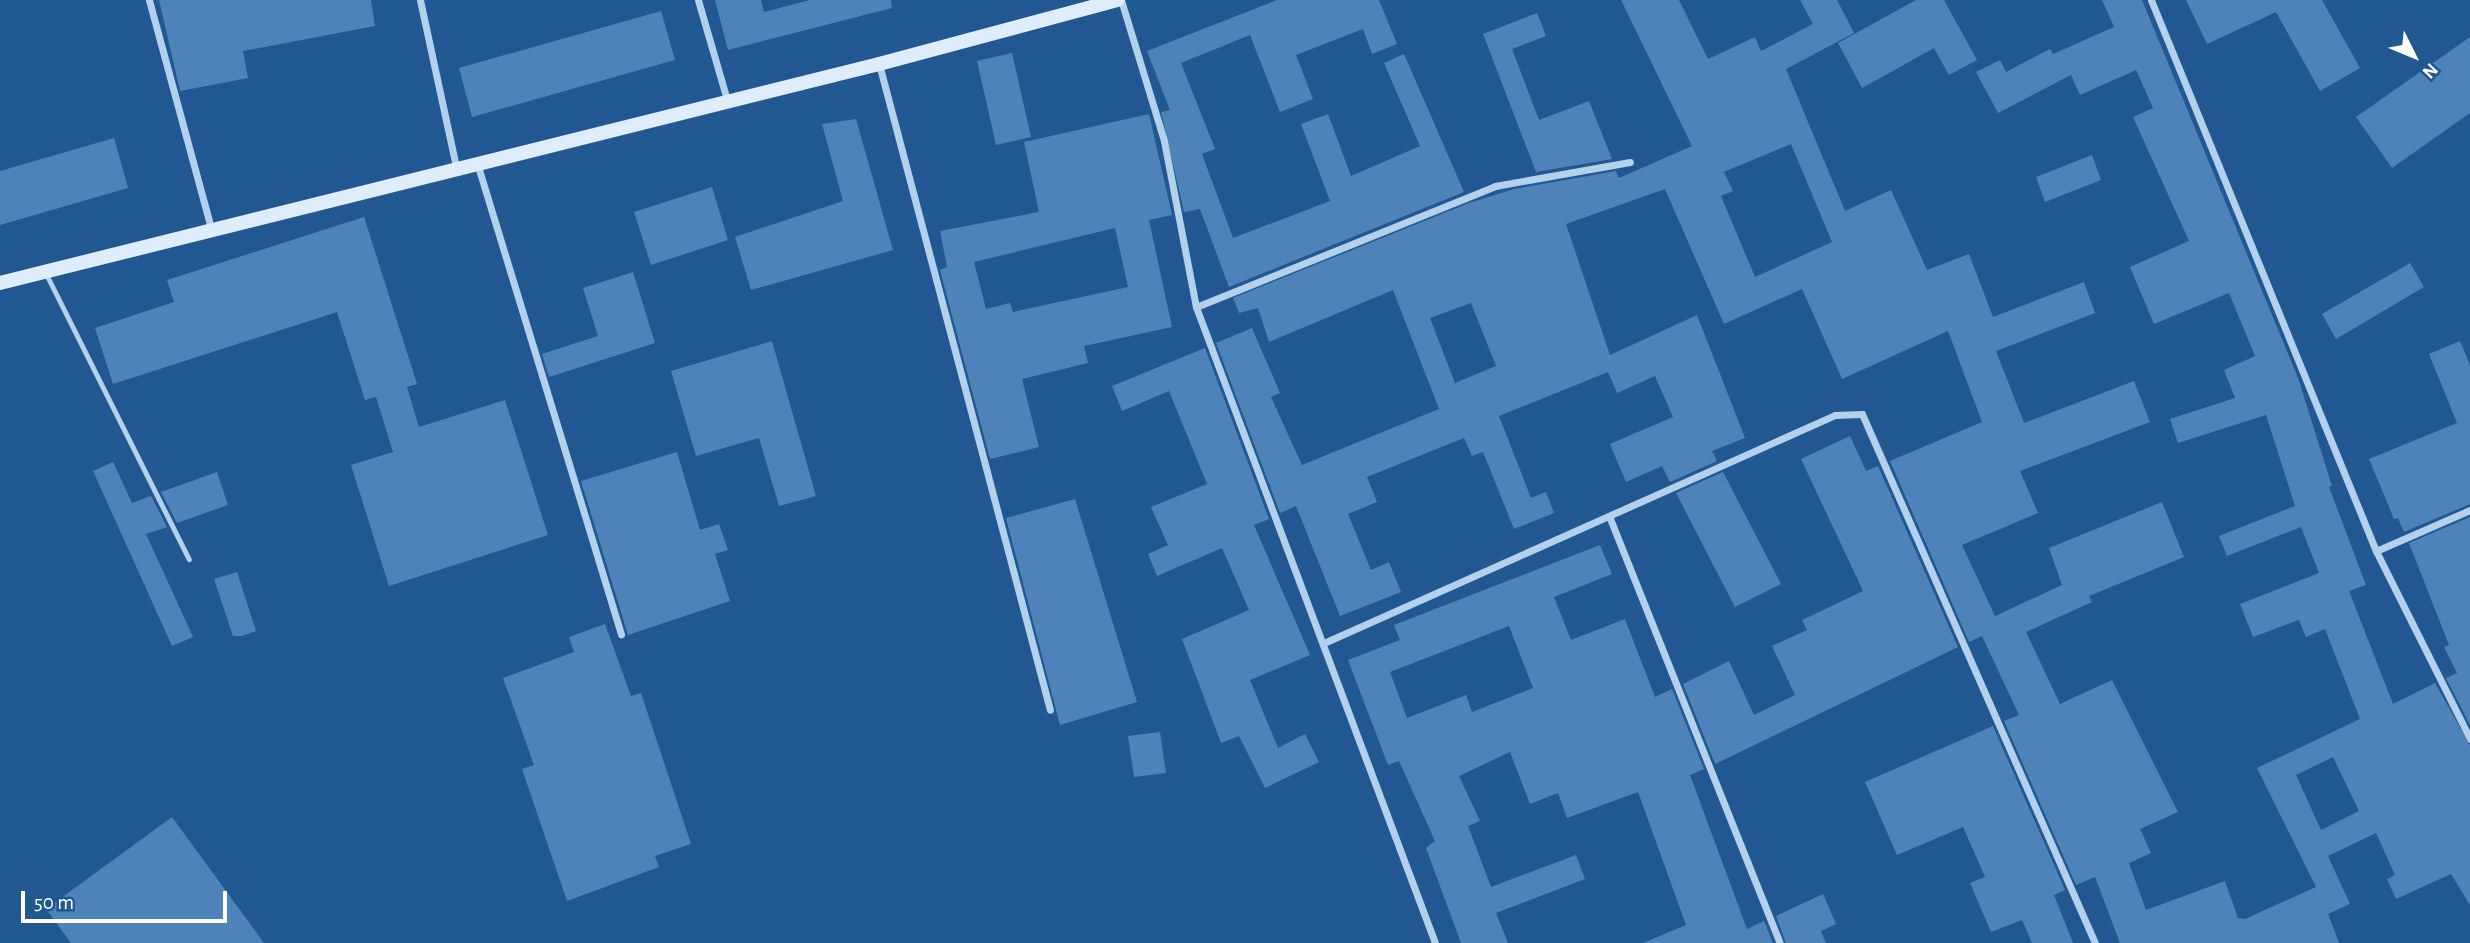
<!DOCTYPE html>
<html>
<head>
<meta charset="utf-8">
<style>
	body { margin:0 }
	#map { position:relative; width:2470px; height:943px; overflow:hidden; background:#215892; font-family:"Alegreya Sans",sans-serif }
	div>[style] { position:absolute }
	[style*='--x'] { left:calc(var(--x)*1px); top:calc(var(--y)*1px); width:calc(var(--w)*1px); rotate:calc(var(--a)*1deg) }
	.building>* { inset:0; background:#4e83ba }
	.service>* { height:5px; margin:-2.5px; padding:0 2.5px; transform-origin:2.5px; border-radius:2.5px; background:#b3d0ed }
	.minor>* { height:7px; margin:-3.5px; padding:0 3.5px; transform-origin:3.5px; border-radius:3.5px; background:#b3d0ed }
	.secondary>* { height:14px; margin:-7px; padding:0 7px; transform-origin:7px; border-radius:7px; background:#dfecfa }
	span { translate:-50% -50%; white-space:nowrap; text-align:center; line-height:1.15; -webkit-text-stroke:5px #215892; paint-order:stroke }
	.north { position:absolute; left:2379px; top:21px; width:70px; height:70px; -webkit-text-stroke:5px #215892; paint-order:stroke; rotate:133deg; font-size:19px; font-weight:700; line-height:28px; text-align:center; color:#fff }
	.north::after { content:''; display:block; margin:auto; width:24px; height:32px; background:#fff; clip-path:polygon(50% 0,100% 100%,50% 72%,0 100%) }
	.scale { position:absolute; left:21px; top:891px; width:206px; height:32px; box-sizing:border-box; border:4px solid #fff; border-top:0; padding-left:9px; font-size:21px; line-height:24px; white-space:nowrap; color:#fff; -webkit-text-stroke:5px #215892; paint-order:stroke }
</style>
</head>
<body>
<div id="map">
	<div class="building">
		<i style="clip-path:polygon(159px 0,371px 0,375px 26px,243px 51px,248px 78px,180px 91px)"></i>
		<i style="clip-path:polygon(715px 0,761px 0,764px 12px,810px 0,891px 0,892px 8px,728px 50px)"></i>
		<i style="clip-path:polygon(1277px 0,1379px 0,1397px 44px,1372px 54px,1363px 29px,1296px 55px,1313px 99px,1280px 112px,1250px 35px,1181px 63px,1215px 149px,1202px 154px,1233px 238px,1330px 201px,1301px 124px,1328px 114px,1351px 176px,1420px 146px,1384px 63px,1404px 54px,1464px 192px,1229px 287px,1200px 209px,1184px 212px,1161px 112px,1170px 110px,1147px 51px)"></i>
		<i style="clip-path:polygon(evenodd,1621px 0,1679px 0,1708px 59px,1755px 37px,1761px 51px,1813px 24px,1800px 0,1837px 0,1854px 33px,1786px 69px,1845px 211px,1891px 190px,1927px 270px,1969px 254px,1993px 317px,2084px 282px,2095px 313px,1996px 351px,2024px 423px,2134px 381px,2150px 422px,2020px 471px,2038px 513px,1962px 545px,1995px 616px,2062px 585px,2049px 548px,2162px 502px,2184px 557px,2089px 596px,2092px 602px,2026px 632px,2060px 704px,2112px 680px,2178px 812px,2140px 829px,2151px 853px,2129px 863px,2146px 910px,2225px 881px,2238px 918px,2245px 919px,2316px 887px,2257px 768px,2360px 719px,2325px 629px,2306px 637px,2299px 620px,2253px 637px,2240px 604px,2319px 573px,2301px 527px,2227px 556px,2219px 536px,2295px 506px,2266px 415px,2178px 443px,2170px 419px,2235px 398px,2224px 370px,2255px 356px,2229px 293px,2154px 324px,2130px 267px,2189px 241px,2133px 117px,2153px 108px,2136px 70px,2080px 95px,2071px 75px,1998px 113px,1976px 72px,2000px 60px,2006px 72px,2050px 49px,2053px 54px,2114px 27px,2102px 0,2142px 0,2298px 378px,2332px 486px,2329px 487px,2366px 585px,2349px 591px,2393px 704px,2435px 683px,2470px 745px,2470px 905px,2451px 874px,2396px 899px,2387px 879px,2395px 875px,2376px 833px,2328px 856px,2350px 904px,2328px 914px,2339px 943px,2120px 943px,2095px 877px,2076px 885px,2004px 721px,2019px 715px,1982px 636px,1969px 642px,1890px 461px,1982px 422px,1948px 331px,1842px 379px,1802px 289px,1724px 324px,1665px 189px,1566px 224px,1610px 355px,1697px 315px,1745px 438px,1712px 451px,1717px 461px,1670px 482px,1662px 466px,1626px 482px,1610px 444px,1673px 417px,1655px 376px,1617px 393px,1608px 372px,1499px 416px,1531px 498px,1546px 492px,1554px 513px,1514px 529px,1483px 452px,1472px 456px,1464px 438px,1367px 477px,1377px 502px,1348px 514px,1371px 570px,1389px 562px,1401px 592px,1340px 616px,1296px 506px,1280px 513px,1216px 343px,1252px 328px,1280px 393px,1271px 397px,1302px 465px,1439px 409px,1393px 290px,1269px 342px,1258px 308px,1239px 313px,1233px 298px,1469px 203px,1514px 189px,1616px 171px,1619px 178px,1692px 146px,1621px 0,1791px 144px,1832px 242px,1755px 277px,1721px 196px,1733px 191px,1724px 172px,1791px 144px,1621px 0,1471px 303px,1496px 366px,1455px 383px,1430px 318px,1471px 303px,1621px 0,2333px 757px,2359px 811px,2321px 830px,2296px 775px,2333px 757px)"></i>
		<i style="clip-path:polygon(1916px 0,1944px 0,1977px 60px,1949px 75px,1934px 48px,1862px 88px,1838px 43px)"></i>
		<i style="clip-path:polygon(2186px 0,2322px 0,2360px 68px,2320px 91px,2276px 12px,2207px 44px)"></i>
		<i style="clip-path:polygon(661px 11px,675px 60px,472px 117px,459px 68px)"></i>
		<i style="clip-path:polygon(1537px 13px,1546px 36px,1512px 49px,1539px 120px,1589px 101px,1612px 159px,1536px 172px,1483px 34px)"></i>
		<i style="clip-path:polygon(2470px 37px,2470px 113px,2392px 168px,2356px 117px)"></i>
		<i style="clip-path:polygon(1012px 53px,1031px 137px,996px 145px,977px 61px)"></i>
		<i style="clip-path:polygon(evenodd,1149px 114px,1172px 215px,1149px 220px,1172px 327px,1084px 346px,1088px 363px,1022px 379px,1039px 447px,990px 459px,940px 270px,947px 267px,940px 231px,1039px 212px,1024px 142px,1149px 114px,1115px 228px,1128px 287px,1013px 312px,1010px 303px,986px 309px,974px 262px,1115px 228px)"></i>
		<i style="clip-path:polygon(856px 119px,893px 250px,751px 290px,735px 237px,843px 201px,822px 124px)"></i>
		<i style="clip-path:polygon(114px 138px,128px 188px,0 225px,0 171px)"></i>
		<i style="clip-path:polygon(2092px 155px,2101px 180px,2045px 202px,2036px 177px)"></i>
		<i style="clip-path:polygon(712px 187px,728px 240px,651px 265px,634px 212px)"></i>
		<i style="clip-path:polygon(364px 217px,417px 384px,407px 387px,419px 427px,505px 400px,548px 535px,389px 586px,351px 465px,393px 452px,376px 397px,365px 400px,337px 312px,113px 384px,95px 328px,174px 302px,167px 280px)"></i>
		<i style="clip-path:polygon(2410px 263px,2424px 287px,2336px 339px,2322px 314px)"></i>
		<i style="clip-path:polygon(633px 272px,655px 343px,549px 377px,542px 354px,598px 336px,583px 288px)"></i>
		<i style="clip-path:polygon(772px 341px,816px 496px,779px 506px,759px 438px,696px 456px,671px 371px)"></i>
		<i style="clip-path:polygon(2460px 341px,2470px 365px,2470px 504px,2404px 532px,2398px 518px,2394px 519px,2369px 459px,2457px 423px,2429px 354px)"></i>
		<i style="clip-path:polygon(1205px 348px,1269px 519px,1254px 525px,1310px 655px,1250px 680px,1278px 748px,1305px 734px,1319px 762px,1265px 788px,1239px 736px,1221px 743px,1182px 639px,1249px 610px,1222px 548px,1157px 576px,1148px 554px,1168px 545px,1151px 507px,1207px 484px,1169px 391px,1122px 411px,1112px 386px)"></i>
		<i style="clip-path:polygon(1850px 436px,1866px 471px,1878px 466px,1958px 647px,1715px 764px,1683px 684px,1729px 661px,1754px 715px,1795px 695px,1772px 646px,1807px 630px,1802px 620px,1863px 591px,1801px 459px)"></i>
		<i style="clip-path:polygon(677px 452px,700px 530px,719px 524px,728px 550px,715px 554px,730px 601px,628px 635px,581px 481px)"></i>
		<i style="clip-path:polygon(113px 462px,132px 503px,151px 496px,167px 527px,146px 534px,193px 637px,172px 646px,93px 471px)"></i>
		<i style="clip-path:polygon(217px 472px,228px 505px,177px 523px,161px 492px)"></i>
		<i style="clip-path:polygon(1723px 472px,1781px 584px,1735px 607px,1676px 493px)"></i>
		<i style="clip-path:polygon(1075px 499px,1137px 702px,1060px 725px,1006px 518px)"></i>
		<i style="clip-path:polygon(2470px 517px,2470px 725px,2446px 678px,2457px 673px,2444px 647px,2449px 645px,2409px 543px)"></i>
		<i style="clip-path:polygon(evenodd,1600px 545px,1612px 574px,1554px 597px,1571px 640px,1625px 619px,1655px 697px,1672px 689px,1704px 769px,1690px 775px,1747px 929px,1764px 921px,1773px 943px,1643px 943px,1686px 925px,1638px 792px,1567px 818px,1558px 793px,1530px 804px,1510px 752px,1459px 776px,1480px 821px,1468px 826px,1491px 887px,1576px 855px,1585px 879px,1496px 913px,1508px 943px,1461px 943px,1426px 848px,1435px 841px,1399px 761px,1388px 765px,1348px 660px,1400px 640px,1394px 625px,1600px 545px,1509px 626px,1533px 688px,1472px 712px,1466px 695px,1407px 718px,1390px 672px,1509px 626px)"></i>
		<i style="clip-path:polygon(237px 572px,256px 631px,242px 636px,233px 636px,214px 579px)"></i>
		<i style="clip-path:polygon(605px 624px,631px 696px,641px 693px,691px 844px,655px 856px,659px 867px,567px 901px,522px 769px,534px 765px,503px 678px,574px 652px,569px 637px)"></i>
		<i style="clip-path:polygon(1993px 726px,2065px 890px,2054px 895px,2073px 943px,2032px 943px,2022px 920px,1991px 932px,1970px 883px,1985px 877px,1963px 827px,1897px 855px,1865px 782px)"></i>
		<i style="clip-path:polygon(1160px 732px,1166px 773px,1134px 777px,1128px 736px)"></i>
		<i style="clip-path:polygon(172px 817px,264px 943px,71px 943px,46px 909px)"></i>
		<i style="clip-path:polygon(1823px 894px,1836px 924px,1821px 931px,1826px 943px,1786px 943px,1776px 916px)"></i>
	</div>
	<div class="service">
		<i style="--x:46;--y:274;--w:319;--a:63.4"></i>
	</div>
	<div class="minor">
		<i style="--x:149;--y:0;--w:236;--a:74.8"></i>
		<i style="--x:420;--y:0;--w:171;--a:77.8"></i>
		<i style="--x:698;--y:0;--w:104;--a:73.8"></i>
		<i style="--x:1121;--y:0;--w:147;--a:73"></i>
		<i style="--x:1164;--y:141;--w:169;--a:79.1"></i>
		<i style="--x:1196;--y:307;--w:679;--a:69.4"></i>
		<i style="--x:2151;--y:0;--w:595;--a:67.79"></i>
		<i style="--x:2376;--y:551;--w:210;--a:63.4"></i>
		<i style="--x:879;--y:64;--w:668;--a:75.17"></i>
		<i style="--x:477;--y:163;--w:493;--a:73"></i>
		<i style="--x:1196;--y:307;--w:323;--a:-22"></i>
		<i style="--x:1495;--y:186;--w:137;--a:-10.1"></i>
		<i style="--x:1609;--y:516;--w:460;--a:68.2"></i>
		<i style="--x:2376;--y:551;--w:103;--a:-23.6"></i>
		<i style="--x:1326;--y:642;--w:557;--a:-24.04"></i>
		<i style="--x:1835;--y:415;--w:27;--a:-2"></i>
		<i style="--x:1862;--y:414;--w:578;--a:66.23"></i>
	</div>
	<div class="secondary">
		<i style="--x:0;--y:283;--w:906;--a:-13.99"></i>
		<i style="--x:879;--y:64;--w:247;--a:-15"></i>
	</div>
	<div class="north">N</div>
	<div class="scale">50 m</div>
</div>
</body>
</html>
